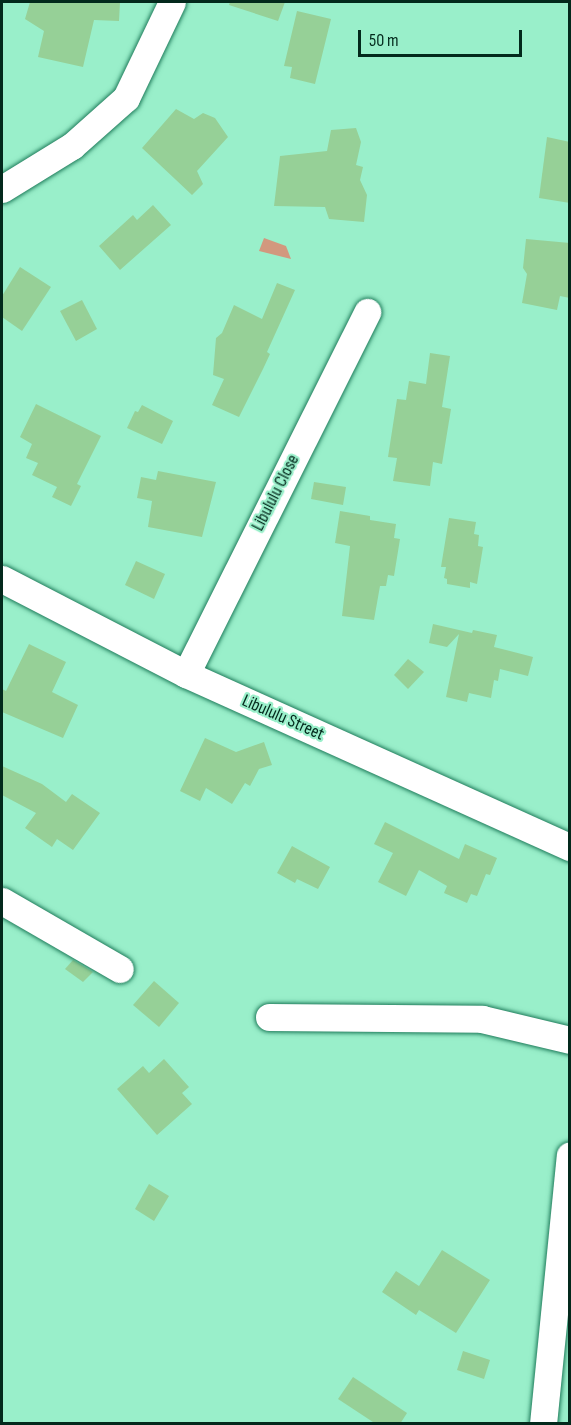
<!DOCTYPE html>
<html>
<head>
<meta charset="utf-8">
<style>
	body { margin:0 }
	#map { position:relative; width:571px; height:1425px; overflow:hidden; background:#99efca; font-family:"Sofia Sans Condensed",sans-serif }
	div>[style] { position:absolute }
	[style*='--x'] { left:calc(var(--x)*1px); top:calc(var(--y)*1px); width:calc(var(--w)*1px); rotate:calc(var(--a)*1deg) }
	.green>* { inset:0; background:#d2987e }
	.building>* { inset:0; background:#96d097 }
	.roads { filter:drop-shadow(0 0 2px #1f7c5b) drop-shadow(0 0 2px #1f7c5b) }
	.minor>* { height:27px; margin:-13.5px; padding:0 13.5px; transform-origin:13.5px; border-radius:13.5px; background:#fff }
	span { translate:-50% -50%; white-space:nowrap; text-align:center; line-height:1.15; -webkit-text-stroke:4.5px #99efca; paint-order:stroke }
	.street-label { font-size:18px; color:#03291c }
	.frame { position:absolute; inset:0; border:3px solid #03291c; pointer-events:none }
	.scale { position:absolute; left:358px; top:30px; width:164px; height:27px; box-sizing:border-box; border:3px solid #03291c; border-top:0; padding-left:8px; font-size:18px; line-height:21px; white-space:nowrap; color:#03291c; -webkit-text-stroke:4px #99efca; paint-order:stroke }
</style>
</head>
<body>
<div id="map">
	<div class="green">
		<i style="clip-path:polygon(264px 238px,286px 246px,291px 259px,259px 251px)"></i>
	</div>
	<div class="building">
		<i style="clip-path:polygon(30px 2px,120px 2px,119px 21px,94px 20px,83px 67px,38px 57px,44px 31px,25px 19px)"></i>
		<i style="clip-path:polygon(230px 2px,285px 2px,278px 21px,229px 5px)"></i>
		<i style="clip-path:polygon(297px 11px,331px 19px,315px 84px,290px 78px,292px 67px,284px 66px)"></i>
		<i style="clip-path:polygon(176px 109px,194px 119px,203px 113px,215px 118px,228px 137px,197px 171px,203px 184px,192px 195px,142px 148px)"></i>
		<i style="clip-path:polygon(356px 128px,361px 142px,356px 165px,363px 167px,360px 180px,367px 195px,364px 222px,329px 219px,325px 207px,274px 206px,280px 156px,327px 151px,331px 130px)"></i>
		<i style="clip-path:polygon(547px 137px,570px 142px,570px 203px,539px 198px)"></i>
		<i style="clip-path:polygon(153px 205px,171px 225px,120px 270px,99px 246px,133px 215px,137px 220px)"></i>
		<i style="clip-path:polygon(526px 239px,570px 243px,570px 298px,560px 296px,557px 310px,522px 303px,527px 274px,523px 268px)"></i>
		<i style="clip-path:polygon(20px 267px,51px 287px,22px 331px,2px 317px,2px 296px)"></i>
		<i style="clip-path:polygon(277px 283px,295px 290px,267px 352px,270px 354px,263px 369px,239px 417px,212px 405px,224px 379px,213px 375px,216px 338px,222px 333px,234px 305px,262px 319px)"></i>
		<i style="clip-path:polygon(82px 300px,97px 329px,76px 341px,60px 311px)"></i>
		<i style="clip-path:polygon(430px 353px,450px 356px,442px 407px,451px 409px,442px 464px,433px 462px,430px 486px,393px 481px,397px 458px,388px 457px,397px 399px,406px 400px,409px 381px,426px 384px)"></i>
		<i style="clip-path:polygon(36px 404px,101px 436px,77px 484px,81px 486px,71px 506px,52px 497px,57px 487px,32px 475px,38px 463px,26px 458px,32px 444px,20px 437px)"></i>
		<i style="clip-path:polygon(142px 405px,173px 421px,162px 444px,127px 428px,135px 411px,138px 412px)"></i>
		<i style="clip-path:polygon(158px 471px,216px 482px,202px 537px,148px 527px,152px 501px,137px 498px,141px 477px,156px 480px)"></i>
		<i style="clip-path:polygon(314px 482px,346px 487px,343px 505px,311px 499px)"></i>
		<i style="clip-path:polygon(340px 511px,370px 516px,370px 520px,396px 524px,394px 538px,400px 539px,394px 576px,388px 575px,386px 586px,380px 586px,374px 620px,342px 616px,350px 546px,335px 543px)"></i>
		<i style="clip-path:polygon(449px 518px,476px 522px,474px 534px,479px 535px,478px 546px,483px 547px,477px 584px,470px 582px,470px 588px,447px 584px,447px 579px,444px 578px,446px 567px,441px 567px)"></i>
		<i style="clip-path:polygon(136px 561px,165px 574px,154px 599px,125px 585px)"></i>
		<i style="clip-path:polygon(433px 624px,472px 633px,473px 630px,497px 635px,494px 647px,533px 657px,528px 676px,500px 669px,498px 681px,494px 680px,491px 698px,469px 693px,467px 702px,446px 697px,459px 634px,447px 647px,429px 643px)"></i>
		<i style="clip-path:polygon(29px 644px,66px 662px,52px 692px,78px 705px,63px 738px,2px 712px,2px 689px,6px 691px)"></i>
		<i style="clip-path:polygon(408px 659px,424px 672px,408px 689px,394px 675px)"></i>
		<i style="clip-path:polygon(205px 738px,236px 752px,264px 742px,272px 765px,259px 769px,250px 786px,245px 783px,232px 804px,206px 788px,200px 801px,180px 791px)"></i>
		<i style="clip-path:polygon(2px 766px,42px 784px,66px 802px,72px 794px,100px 813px,73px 850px,57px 839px,52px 847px,25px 828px,36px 813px,2px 795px)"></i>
		<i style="clip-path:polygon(385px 822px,459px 859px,465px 844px,497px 858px,490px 875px,486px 874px,477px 896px,471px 894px,467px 903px,444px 893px,447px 886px,419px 870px,406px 896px,378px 882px,393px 853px,374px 844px)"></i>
		<i style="clip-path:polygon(292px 846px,330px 867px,318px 889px,297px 879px,295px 883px,277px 873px)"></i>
		<i style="clip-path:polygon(73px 960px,93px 972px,83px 982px,65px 969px)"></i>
		<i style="clip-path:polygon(154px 981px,179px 1003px,159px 1027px,133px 1005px)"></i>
		<i style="clip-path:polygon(164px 1059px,189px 1087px,182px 1093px,192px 1104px,157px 1135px,117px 1089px,143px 1066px,149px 1073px)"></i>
		<i style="clip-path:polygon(149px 1184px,169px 1196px,154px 1221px,135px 1209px)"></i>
		<i style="clip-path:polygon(442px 1250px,490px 1280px,456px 1333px,419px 1310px,416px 1315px,382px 1292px,396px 1271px,419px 1286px)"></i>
		<i style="clip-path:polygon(463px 1351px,490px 1360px,484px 1379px,457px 1370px)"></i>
		<i style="clip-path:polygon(353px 1377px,407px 1413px,400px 1424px,376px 1424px,338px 1399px)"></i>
	</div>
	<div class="roads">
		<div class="minor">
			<i style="--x:2;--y:189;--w:82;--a:-31.6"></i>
			<i style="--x:72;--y:146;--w:72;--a:-41.6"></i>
			<i style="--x:126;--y:98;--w:106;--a:-64.4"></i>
			<i style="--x:2;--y:579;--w:207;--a:27.3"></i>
			<i style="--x:186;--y:674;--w:421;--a:24.3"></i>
			<i style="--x:186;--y:674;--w:405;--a:-63.4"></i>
			<i style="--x:2;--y:901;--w:136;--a:30"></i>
			<i style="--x:269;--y:1017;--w:213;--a:0.5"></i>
			<i style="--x:482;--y:1019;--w:90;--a:13.4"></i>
			<i style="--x:543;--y:1424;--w:270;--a:-84.3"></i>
		</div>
	</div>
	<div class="street-label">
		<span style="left:276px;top:493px;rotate:-63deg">Libululu Close</span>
		<span style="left:283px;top:718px;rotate:24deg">Libululu Street</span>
	</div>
	<div class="frame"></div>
	<div class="scale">50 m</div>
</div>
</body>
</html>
